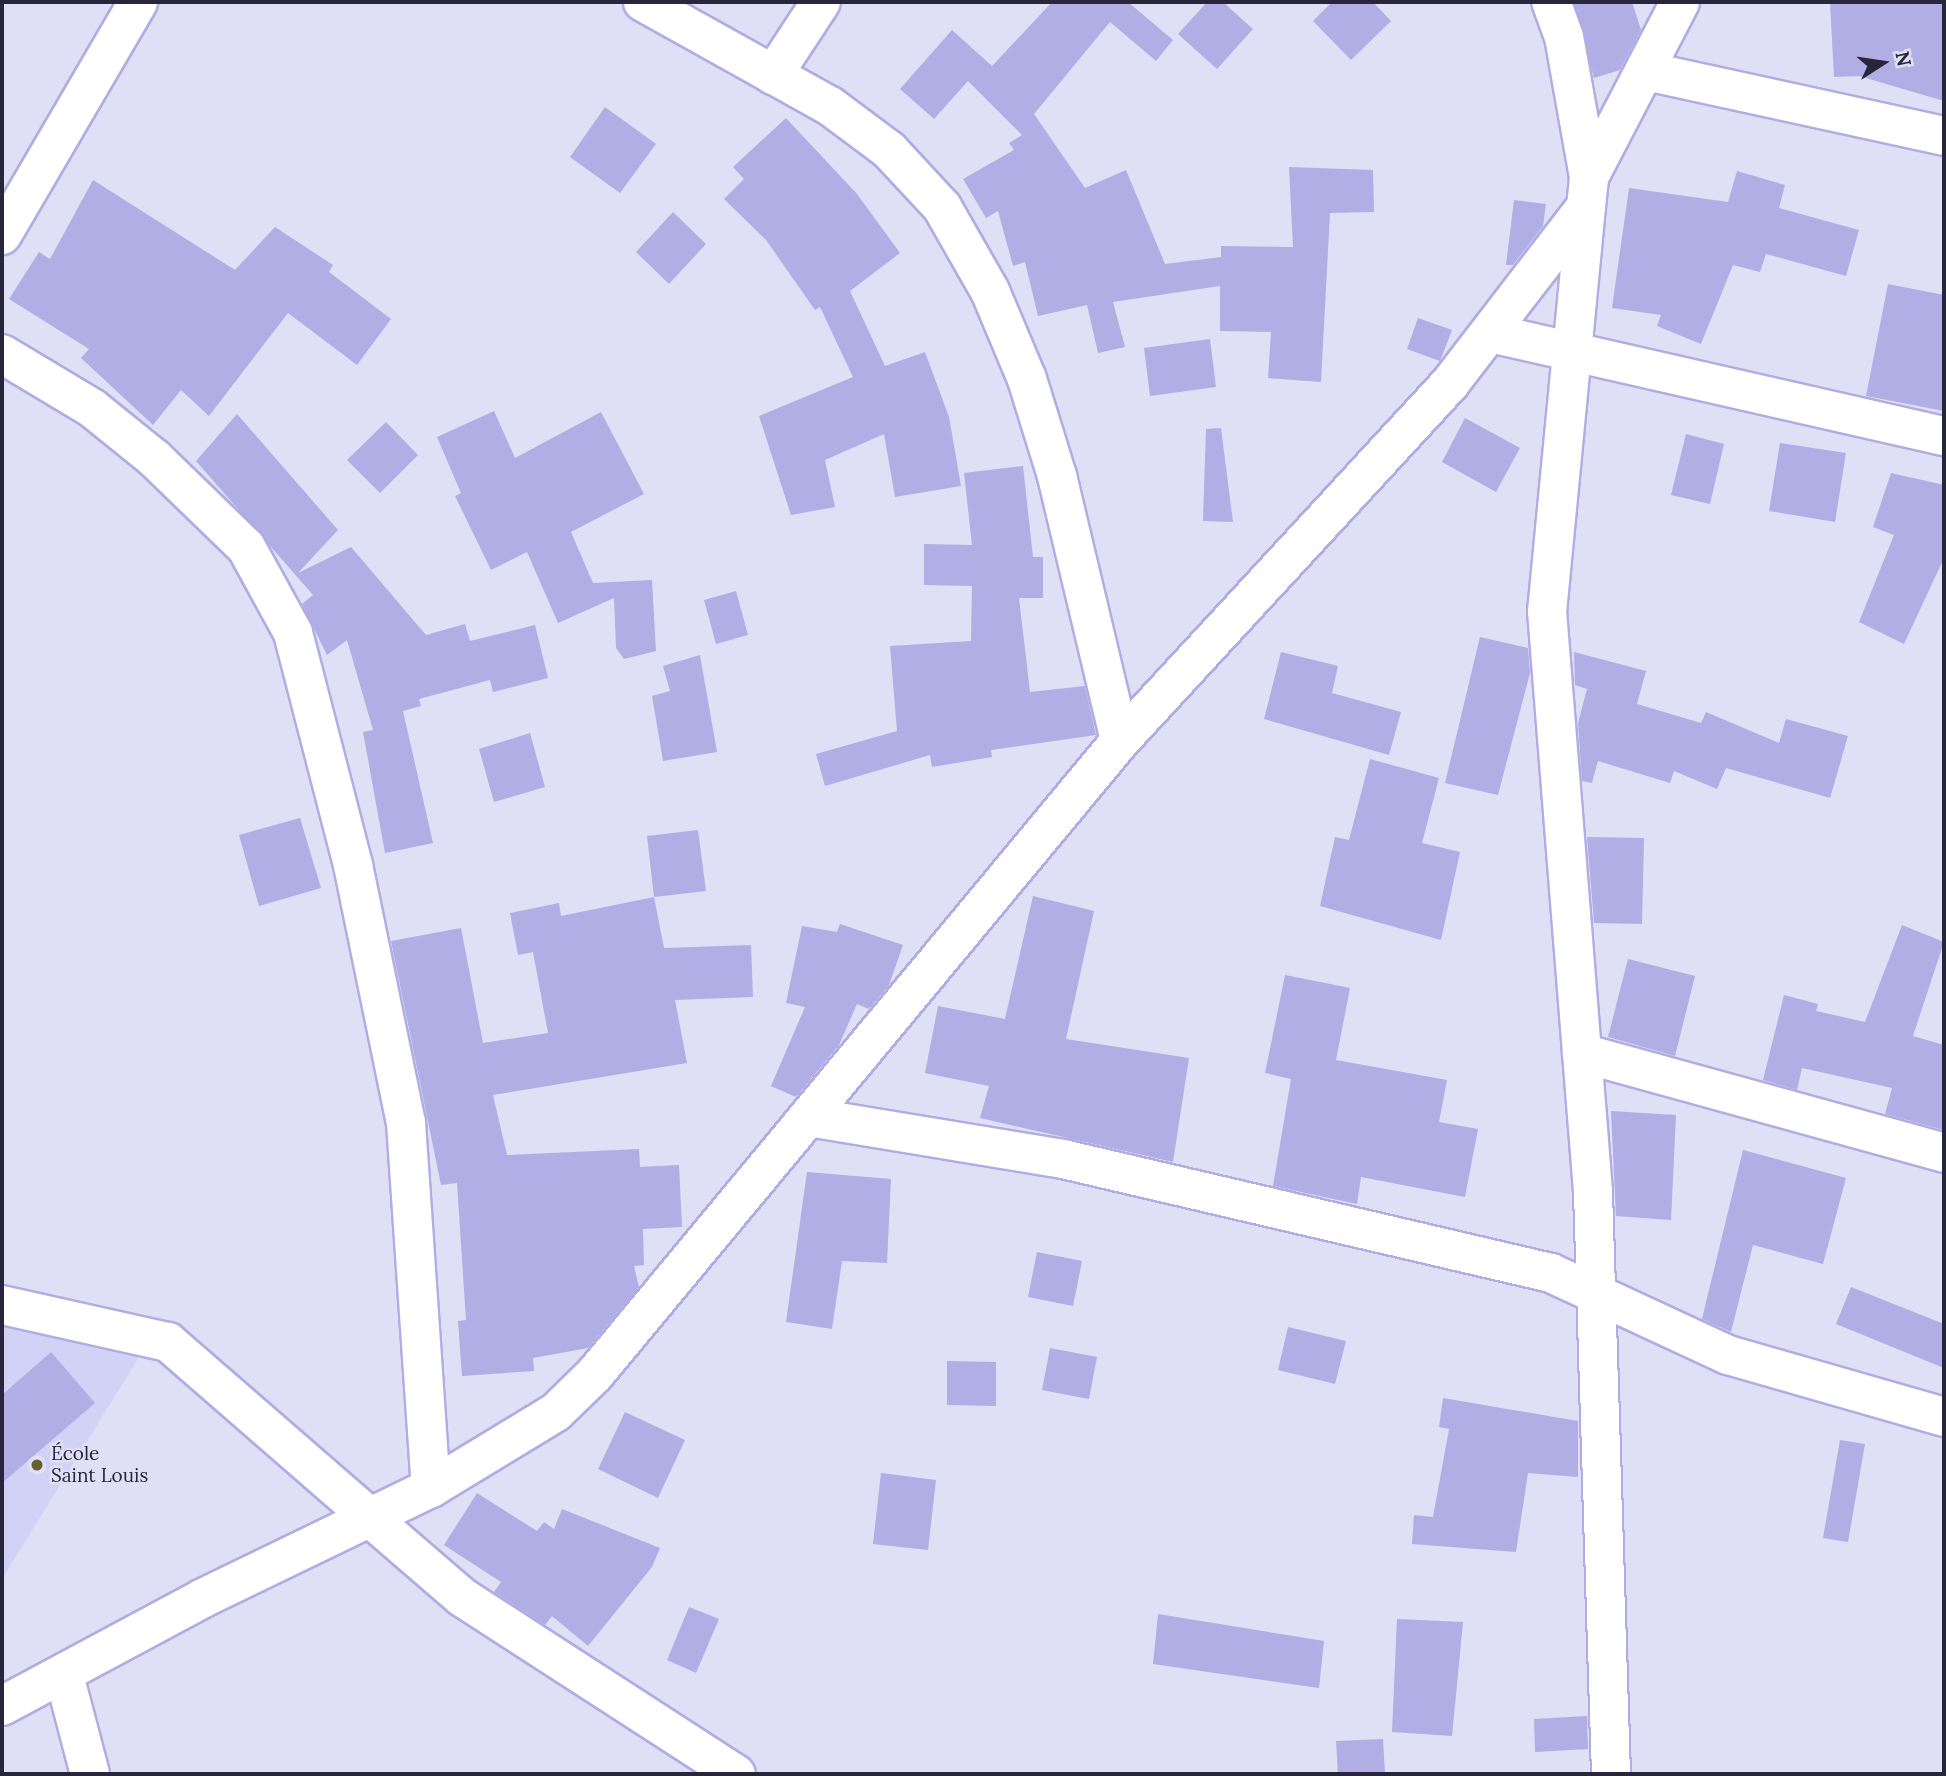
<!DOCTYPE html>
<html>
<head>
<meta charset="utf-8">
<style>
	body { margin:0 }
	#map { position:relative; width:1946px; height:1776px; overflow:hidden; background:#dfdff5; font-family:Lora,serif }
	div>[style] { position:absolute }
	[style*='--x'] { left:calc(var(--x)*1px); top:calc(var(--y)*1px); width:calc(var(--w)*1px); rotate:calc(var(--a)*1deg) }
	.built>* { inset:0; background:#d2d1f6 }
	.building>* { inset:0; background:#b0aee4 }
	.roads { filter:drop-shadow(2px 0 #afade3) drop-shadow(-2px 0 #afade3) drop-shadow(0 2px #afade3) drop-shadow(0 -2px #afade3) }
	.minor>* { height:38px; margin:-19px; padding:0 19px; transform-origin:19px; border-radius:19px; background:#fff }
	.tertiary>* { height:38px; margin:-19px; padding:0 19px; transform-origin:19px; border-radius:19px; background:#fff }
	.dots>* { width:19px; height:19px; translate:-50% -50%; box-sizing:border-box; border:4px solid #dfdff5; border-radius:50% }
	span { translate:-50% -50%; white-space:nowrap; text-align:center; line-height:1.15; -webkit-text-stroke:5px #dfdff5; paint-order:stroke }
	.poi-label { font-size:19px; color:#28263b }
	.left { translate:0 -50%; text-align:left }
	.frame { position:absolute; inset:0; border:4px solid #28263b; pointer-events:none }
	.north { position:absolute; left:1848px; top:28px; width:70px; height:70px; -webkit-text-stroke:5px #dfdff5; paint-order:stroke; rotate:78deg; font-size:19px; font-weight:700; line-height:28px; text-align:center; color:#28263b }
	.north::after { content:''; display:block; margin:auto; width:24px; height:32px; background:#28263b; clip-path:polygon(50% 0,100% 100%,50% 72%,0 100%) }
</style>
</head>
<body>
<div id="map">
	<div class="built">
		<i style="clip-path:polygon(2px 1327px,142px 1352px,2px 1579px)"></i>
	</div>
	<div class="building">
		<i style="clip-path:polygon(1052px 2px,1128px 2px,1173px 40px,1156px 61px,1110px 22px,1034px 114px,1085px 188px,1126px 170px,1165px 264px,1221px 257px,1221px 246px,1293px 247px,1289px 167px,1373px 170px,1374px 212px,1330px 213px,1321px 382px,1268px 378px,1271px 332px,1220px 331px,1220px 286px,1113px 302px,1125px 347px,1098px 353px,1087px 305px,1038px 316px,1025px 262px,1013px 266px,998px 211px,986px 218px,963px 179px,1014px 150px,1009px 143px,1022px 135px,968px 81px,934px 119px,900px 89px,952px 30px,992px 66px)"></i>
		<i style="clip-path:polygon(1207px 2px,1223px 2px,1253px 29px,1217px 69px,1178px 34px)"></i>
		<i style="clip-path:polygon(1332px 2px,1373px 2px,1391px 21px,1351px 60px,1313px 21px)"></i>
		<i style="clip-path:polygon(1574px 2px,1632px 2px,1641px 30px,1620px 70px,1594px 78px)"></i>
		<i style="clip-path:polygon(1830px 2px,1944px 2px,1944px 101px,1859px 76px,1834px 77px)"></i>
		<i style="clip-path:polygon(605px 107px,656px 144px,620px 193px,570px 157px)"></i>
		<i style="clip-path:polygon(786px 118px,857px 194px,900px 253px,850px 291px,885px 366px,925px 352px,949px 417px,961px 486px,895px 497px,884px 434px,825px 460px,835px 507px,791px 515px,759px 416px,853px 377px,820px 307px,815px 310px,766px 240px,724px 199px,744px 179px,733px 167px)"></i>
		<i style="clip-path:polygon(1737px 171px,1785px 185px,1779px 208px,1859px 230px,1846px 276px,1766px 254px,1760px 272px,1733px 265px,1701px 344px,1657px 326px,1661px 315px,1612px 308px,1629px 188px,1728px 202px)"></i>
		<i style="clip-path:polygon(93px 180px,235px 270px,275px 227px,333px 265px,329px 272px,391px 319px,357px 365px,288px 313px,209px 416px,181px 390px,153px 425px,81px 358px,89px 349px,9px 299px,39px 252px,50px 259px)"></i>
		<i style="clip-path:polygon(1514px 200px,1546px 204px,1543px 226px,1513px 265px,1506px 265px)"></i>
		<i style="clip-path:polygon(673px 212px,706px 244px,669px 284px,636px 252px)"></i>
		<i style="clip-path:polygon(1888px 284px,1944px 295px,1944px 411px,1866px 396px)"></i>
		<i style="clip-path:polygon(1418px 318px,1452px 330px,1440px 361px,1407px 349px)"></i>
		<i style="clip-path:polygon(1210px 339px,1216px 387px,1150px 396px,1144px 348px)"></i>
		<i style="clip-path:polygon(494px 411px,515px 458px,601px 412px,644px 494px,571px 532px,593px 583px,652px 580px,656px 651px,624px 659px,616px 648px,614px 598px,558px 623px,527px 552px,491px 570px,455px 496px,461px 493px,437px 437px)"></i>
		<i style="clip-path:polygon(237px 414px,338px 530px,298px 573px,351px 547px,426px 635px,465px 624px,470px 641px,535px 625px,548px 678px,493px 692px,490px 680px,419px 699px,421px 706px,403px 711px,433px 843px,385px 853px,363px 732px,373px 730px,347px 640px,327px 655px,302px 604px,313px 595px,196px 461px)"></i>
		<i style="clip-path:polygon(1465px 418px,1520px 448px,1496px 492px,1442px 462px)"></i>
		<i style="clip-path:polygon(386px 422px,418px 455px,380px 493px,347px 460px)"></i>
		<i style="clip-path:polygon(1221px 428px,1233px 522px,1203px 521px,1206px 429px)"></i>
		<i style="clip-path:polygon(1686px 434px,1724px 444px,1710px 504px,1671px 495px)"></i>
		<i style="clip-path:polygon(1780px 443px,1846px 453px,1835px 522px,1769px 511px)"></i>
		<i style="clip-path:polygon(1023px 466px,1033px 557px,1043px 557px,1043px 598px,1019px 598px,1030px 692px,1085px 686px,1096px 735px,991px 750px,992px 757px,932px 767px,930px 755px,825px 786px,816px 754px,897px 731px,890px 646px,971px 641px,972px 586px,924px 585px,924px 544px,972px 545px,964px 473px)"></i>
		<i style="clip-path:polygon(1891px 473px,1944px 485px,1944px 558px,1904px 644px,1859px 622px,1894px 535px,1873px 527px)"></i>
		<i style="clip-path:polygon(736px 591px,748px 635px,716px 644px,704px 600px)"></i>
		<i style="clip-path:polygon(1480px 637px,1528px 648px,1530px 673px,1498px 795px,1445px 783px)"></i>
		<i style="clip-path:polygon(1281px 652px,1338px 666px,1332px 693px,1401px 712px,1389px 755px,1264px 719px)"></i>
		<i style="clip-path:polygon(1574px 652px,1646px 671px,1637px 704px,1701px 723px,1706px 712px,1779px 743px,1786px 719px,1848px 736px,1830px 798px,1726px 768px,1717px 789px,1674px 771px,1670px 783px,1598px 761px,1592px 783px,1582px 781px,1578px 723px,1587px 689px,1575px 685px)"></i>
		<i style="clip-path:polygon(700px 655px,717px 752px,663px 761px,652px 696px,670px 691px,663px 666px)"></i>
		<i style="clip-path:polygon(530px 733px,545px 787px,494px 802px,479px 749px)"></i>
		<i style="clip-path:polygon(1370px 759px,1439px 778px,1422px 843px,1460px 852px,1441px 940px,1320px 906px,1335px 837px,1349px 840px)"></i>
		<i style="clip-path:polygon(300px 818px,321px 888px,259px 906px,239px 835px)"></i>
		<i style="clip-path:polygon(698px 830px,706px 891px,654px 897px,647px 836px)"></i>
		<i style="clip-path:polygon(1587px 837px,1644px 838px,1642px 924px,1594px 923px)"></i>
		<i style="clip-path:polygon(1033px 896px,1094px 911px,1066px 1039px,1189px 1058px,1173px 1162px,980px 1118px,989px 1086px,925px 1073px,938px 1006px,1005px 1019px)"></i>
		<i style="clip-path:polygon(654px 897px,664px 948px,751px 945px,753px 997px,675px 1000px,687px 1063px,493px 1095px,507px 1155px,639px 1149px,640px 1167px,679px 1165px,682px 1227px,643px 1229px,644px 1265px,634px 1266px,639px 1287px,588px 1348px,533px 1358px,534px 1371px,462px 1376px,458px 1321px,466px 1320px,457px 1183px,441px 1185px,391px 941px,461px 928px,483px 1043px,548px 1033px,533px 952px,518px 955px,510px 913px,559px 903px,561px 916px)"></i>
		<i style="clip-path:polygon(840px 924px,903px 945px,889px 985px,869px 1009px,857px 1004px,839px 1045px,796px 1097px,771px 1086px,805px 1007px,786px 1003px,802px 926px,837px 932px)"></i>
		<i style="clip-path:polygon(1902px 925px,1944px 942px,1913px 1036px,1944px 1045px,1944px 1130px,1885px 1114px,1892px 1088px,1802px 1068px,1797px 1090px,1763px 1080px,1784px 995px,1818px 1004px,1816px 1011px,1865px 1022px)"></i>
		<i style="clip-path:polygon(1628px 959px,1695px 976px,1675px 1056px,1608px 1037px)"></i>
		<i style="clip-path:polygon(1285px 975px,1350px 988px,1336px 1060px,1447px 1080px,1439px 1122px,1478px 1129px,1465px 1197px,1361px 1177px,1357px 1204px,1273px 1186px,1291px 1079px,1265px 1073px)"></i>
		<i style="clip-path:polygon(1611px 1111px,1676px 1115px,1671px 1220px,1616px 1216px)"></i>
		<i style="clip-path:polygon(1743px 1150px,1846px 1178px,1823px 1264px,1753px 1245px,1731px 1332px,1702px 1319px)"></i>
		<i style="clip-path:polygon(807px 1172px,891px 1179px,887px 1263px,842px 1261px,832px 1329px,786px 1322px)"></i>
		<i style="clip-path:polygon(1037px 1252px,1082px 1261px,1073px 1306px,1028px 1297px)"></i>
		<i style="clip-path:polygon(1851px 1287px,1944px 1324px,1944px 1368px,1836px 1324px)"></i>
		<i style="clip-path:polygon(1288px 1327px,1346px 1341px,1335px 1384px,1278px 1370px)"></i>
		<i style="clip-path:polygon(1050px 1348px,1097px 1357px,1089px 1399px,1042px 1390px)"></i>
		<i style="clip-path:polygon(51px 1352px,95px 1403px,2px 1483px,2px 1395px)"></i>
		<i style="clip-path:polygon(947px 1361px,996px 1362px,996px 1406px,947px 1405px)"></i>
		<i style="clip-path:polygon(1443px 1398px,1578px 1421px,1578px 1477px,1528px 1473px,1516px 1552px,1412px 1544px,1414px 1515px,1433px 1517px,1449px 1429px,1439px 1427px)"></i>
		<i style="clip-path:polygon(625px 1412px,685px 1440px,658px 1498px,598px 1469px)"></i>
		<i style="clip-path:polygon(1840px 1440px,1865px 1444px,1848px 1542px,1823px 1538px)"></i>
		<i style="clip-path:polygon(881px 1473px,936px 1480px,928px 1550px,873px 1544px)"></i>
		<i style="clip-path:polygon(477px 1493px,537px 1531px,544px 1522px,554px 1529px,562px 1509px,660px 1548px,652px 1567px,588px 1646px,552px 1616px,545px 1625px,494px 1592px,501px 1582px,444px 1545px)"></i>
		<i style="clip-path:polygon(689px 1607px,719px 1619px,696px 1673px,667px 1660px)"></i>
		<i style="clip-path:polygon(1158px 1614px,1324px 1641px,1319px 1688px,1153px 1664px)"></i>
		<i style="clip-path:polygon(1397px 1619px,1463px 1622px,1452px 1736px,1392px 1732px)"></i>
		<i style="clip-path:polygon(1587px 1716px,1588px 1749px,1535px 1752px,1534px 1719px)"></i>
		<i style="clip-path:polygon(1383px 1739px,1385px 1774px,1338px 1774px,1336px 1741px)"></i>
	</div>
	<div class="roads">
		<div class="minor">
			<i style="--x:643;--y:2;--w:214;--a:29.1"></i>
			<i style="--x:830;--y:106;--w:74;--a:36.7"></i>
			<i style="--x:889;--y:150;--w:78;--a:47.1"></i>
			<i style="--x:942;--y:207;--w:97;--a:60.3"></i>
			<i style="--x:990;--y:291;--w:95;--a:67.2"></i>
			<i style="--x:1027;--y:379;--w:102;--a:72.8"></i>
			<i style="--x:1057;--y:476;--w:272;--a:76.6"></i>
			<i style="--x:1646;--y:71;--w:305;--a:12.3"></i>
			<i style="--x:773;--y:75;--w:87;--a:-56.7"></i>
			<i style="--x:1586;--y:207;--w:406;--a:95.5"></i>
			<i style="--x:1547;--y:611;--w:583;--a:85.47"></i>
			<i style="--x:1593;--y:1192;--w:582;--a:88.23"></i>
			<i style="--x:2;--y:235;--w:270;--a:-59.7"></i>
			<i style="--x:1490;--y:333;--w:466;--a:12.8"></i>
			<i style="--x:2;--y:354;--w:105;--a:31"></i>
			<i style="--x:92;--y:408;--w:80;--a:38.9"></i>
			<i style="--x:154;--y:458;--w:128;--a:44.1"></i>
			<i style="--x:246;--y:547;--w:98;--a:61.3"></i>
			<i style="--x:293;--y:633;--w:240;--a:75.5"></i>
			<i style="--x:353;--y:865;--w:263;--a:78.4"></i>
			<i style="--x:406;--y:1123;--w:366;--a:86.1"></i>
			<i style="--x:1582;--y:1053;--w:376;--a:15.4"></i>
			<i style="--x:809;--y:1117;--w:257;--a:9.4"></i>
			<i style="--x:1063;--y:1159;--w:501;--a:13.15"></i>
			<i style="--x:1551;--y:1273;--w:195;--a:24.9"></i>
			<i style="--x:1728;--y:1355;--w:225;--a:16"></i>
			<i style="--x:2;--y:1305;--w:170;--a:12.6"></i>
			<i style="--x:168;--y:1342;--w:264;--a:41"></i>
			<i style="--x:64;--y:1675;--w:102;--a:75.3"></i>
		</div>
		<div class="tertiary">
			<i style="--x:1589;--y:177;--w:197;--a:-62.5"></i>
			<i style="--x:367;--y:1515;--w:125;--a:40.8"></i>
			<i style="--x:462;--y:1597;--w:326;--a:32.9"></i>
			<i style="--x:2;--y:1706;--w:228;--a:-28.2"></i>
			<i style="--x:203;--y:1598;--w:253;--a:-25.8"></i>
			<i style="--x:431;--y:1488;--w:146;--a:-31.3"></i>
			<i style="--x:556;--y:1412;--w:54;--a:-44.3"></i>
			<i style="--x:595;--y:1374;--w:822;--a:-50.33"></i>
			<i style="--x:1120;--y:741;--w:488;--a:-47.3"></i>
			<i style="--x:1451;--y:382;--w:221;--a:-52.4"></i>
			<i style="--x:1586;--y:207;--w:30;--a:-84"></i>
			<i style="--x:1589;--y:177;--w:142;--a:-100.1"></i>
			<i style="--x:1564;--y:37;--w:37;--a:-110"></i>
		</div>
	</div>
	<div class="dots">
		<i style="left:37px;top:1465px;background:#63612e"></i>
	</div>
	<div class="poi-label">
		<span class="left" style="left:51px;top:1465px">École<br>Saint Louis</span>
	</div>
	<div class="frame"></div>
	<div class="north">N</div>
</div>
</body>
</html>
